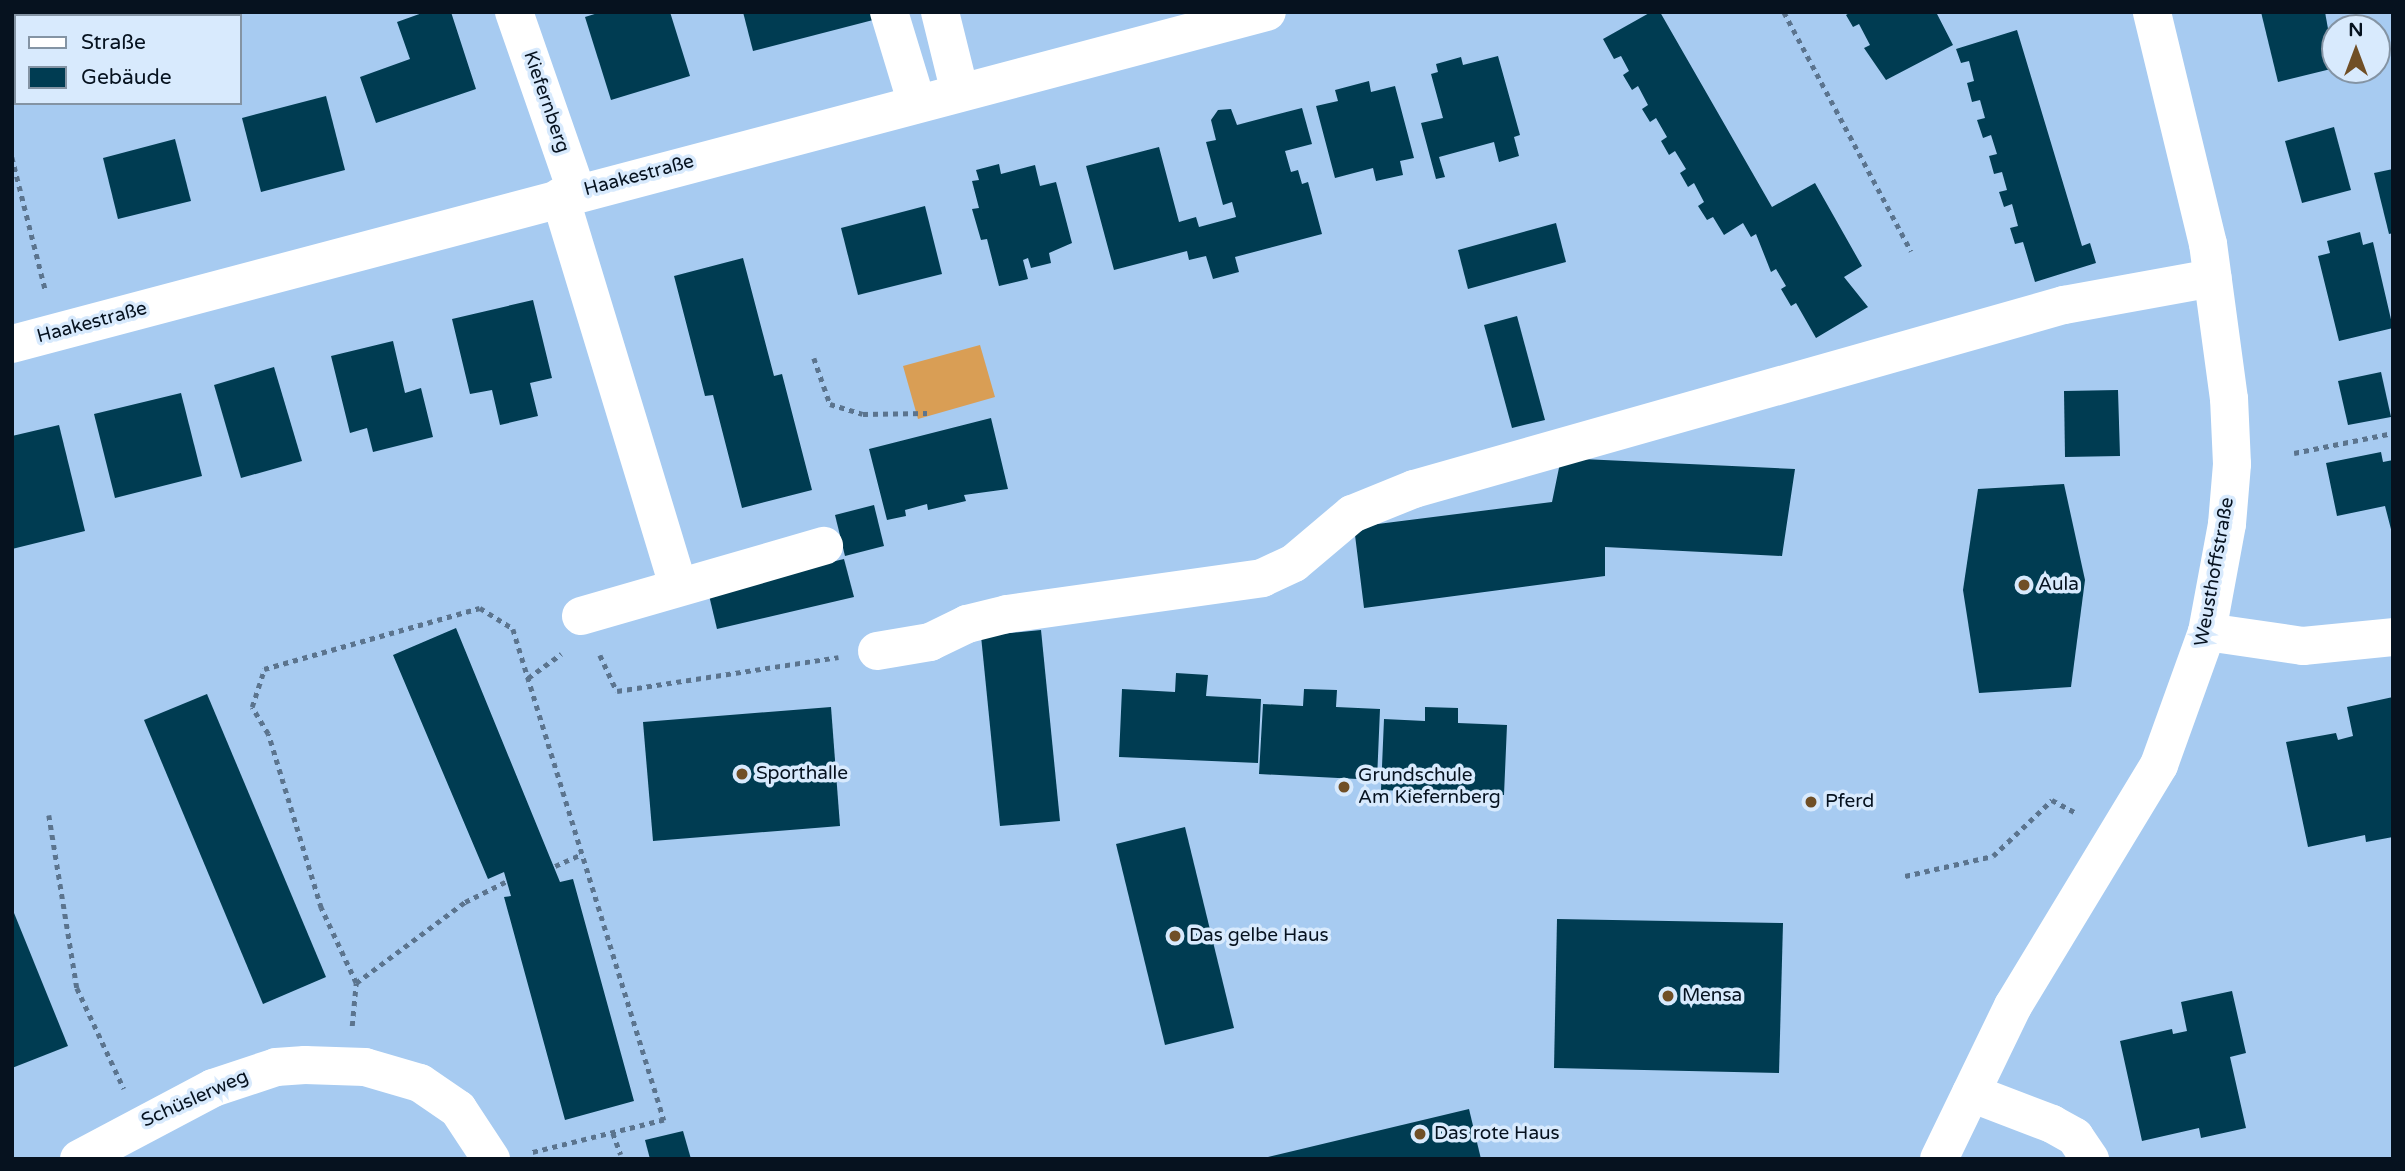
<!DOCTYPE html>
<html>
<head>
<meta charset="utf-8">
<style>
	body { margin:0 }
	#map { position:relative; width:2405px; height:1171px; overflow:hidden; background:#a7cbf1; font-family:"Varela Round",sans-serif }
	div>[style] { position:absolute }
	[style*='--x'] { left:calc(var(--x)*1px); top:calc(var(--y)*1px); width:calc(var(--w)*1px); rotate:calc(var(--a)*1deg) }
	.green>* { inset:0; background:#d99e55 }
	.building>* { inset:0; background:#003c52 }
	.path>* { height:4.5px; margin-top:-2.25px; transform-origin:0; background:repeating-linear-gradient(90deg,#5b748e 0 5px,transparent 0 10px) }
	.minor>* { height:38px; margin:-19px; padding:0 19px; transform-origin:19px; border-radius:19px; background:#fff }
	.dots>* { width:19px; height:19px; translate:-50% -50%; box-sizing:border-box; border:4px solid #d8eafd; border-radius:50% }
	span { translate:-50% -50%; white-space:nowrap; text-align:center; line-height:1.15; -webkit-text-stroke:7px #d8eafd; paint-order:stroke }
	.street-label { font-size:19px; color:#06121f }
	.poi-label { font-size:19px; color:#06121f }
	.left { translate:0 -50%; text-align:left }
	.frame { position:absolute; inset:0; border:14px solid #06121f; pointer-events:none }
	.legend { position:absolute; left:14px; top:14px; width:228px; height:91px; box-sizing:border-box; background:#d8eafd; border:2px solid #8494a4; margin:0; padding:9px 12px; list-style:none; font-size:21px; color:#06121f }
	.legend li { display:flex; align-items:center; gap:14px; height:35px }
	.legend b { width:35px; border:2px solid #8494a4 }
	.north { position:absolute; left:2321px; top:14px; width:70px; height:70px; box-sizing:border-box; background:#d8eafd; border:2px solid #8494a4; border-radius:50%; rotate:0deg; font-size:19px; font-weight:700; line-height:28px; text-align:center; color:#06121f }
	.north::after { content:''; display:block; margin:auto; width:24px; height:32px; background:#704f26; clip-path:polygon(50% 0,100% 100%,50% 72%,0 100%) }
</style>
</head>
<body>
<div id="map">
	<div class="green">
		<i style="clip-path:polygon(980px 345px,995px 397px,918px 419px,903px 366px)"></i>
	</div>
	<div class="building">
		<i style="clip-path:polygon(425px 12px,451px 12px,476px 89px,376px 123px,360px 77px,410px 59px,397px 22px)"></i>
		<i style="clip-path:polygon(601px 12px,670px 12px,690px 76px,611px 100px,585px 17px)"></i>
		<i style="clip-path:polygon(743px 12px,875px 12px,877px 19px,753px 51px)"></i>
		<i style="clip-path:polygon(1651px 12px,1660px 12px,1772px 207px,1815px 183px,1862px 266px,1844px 277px,1868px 307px,1816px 338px,1796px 303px,1791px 306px,1781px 289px,1786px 286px,1776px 269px,1771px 272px,1756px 234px,1751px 237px,1743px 223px,1724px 235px,1713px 217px,1707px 220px,1698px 206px,1704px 202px,1694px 183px,1688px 187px,1680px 173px,1686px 169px,1675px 151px,1669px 155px,1661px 141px,1667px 137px,1656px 118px,1650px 122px,1642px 109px,1648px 105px,1638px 86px,1632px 90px,1623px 75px,1629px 71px,1621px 56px,1614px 59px,1603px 39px)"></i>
		<i style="clip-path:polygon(1851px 12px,1936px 12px,1953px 45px,1886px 80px,1864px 48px,1870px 45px,1859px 24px,1853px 27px,1846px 15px)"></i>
		<i style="clip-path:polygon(2261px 12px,2325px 12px,2335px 68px,2278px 82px)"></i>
		<i style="clip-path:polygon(2017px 30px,2082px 246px,2090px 243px,2096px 263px,2035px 282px,2023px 242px,2015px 244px,2010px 228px,2018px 226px,2012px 204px,2004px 207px,1999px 192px,2007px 190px,2002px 172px,1994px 174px,1989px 156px,1997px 154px,1991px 135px,1983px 138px,1977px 120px,1985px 118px,1980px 100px,1972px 102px,1967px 83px,1974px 81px,1969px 61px,1961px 63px,1956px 49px)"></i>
		<i style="clip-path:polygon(1498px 56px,1520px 135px,1514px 137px,1519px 156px,1499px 162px,1494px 142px,1439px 157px,1445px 177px,1436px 179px,1421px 123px,1443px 118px,1431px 74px,1438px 72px,1436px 64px,1461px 57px,1463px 65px)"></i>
		<i style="clip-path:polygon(1369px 81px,1371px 92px,1395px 86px,1414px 158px,1400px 161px,1403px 175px,1376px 181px,1373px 168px,1335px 178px,1316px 106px,1338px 101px,1335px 90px)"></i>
		<i style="clip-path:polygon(326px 96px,345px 170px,261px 192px,242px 118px)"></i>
		<i style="clip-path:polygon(1302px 108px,1312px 144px,1285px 151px,1291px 172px,1298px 170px,1302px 184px,1308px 182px,1322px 234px,1235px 257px,1239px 272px,1213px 279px,1206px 256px,1189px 260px,1187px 251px,1114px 270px,1086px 166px,1159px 147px,1179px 222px,1196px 217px,1199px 227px,1225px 220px,1236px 217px,1232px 202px,1223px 205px,1206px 142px,1216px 140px,1211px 120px,1218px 110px,1231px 109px,1237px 125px)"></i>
		<i style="clip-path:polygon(2334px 127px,2351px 190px,2302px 203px,2285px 141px)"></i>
		<i style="clip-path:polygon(175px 139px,191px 201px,118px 219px,103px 158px)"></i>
		<i style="clip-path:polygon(999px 164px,1001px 174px,1035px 165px,1040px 186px,1056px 182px,1072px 243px,1049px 253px,1051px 263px,1031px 268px,1028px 258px,1023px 260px,1028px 279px,999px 286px,987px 239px,981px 240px,972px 209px,979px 208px,972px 181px,979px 180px,976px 170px)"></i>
		<i style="clip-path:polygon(2393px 169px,2393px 233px,2389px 234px,2374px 173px)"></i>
		<i style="clip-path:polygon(925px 206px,942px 274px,858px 295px,841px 228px)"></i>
		<i style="clip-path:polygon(1556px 223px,1566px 262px,1468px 289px,1458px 250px)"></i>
		<i style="clip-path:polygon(2360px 232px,2363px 245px,2373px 242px,2393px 328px,2339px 341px,2318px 256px,2330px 253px,2327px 241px)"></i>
		<i style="clip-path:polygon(743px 258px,774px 376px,782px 374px,812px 490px,742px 508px,713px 395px,705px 396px,674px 276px)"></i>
		<i style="clip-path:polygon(533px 300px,552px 378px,530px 383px,538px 416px,500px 425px,492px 390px,470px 394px,452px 319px)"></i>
		<i style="clip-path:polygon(1517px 316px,1545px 420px,1512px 428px,1484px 325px)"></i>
		<i style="clip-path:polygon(393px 341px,405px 393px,421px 388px,433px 437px,373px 452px,367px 428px,350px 433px,331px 356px)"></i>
		<i style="clip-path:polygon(274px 367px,302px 461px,241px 478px,214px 385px)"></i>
		<i style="clip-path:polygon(2381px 372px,2391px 417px,2348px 425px,2338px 381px)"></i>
		<i style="clip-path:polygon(2118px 390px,2120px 456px,2065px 457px,2064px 391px)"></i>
		<i style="clip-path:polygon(181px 393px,202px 476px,115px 498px,94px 414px)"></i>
		<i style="clip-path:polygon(991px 418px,1008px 489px,964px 495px,966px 501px,928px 510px,927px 504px,905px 510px,906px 516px,887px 520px,869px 449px)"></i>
		<i style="clip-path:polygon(59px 425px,85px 531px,12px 549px,12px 436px)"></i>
		<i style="clip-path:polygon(2381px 452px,2383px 462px,2393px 460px,2393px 537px,2385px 506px,2337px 516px,2326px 463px)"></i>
		<i style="clip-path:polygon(1561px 458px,1795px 469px,1782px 556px,1605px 547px,1605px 576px,1364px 608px,1354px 527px,1552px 502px)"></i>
		<i style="clip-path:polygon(2064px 484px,2085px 580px,2071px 687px,1979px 693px,1963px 590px,1978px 489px)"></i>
		<i style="clip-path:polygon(874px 505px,884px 546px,845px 556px,835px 515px)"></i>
		<i style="clip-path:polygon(844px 559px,854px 597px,717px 629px,708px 591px)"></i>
		<i style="clip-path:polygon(456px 628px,560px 882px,573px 879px,634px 1101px,565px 1120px,504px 897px,511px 896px,504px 872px,488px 879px,393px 655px)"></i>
		<i style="clip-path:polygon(1041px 630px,1060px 821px,1000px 826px,981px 636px)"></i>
		<i style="clip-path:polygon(1176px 673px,1208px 675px,1206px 696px,1261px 699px,1258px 763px,1119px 757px,1122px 689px,1175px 692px)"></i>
		<i style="clip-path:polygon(1304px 689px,1337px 690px,1336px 707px,1380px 709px,1377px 780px,1259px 774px,1263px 704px,1303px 706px)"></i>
		<i style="clip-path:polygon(207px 694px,326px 977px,263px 1004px,144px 720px)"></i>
		<i style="clip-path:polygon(2393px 697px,2393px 837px,2366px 842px,2365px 835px,2308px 847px,2286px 742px,2336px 733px,2338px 740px,2353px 736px,2347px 707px)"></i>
		<i style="clip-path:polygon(831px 707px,840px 826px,653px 841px,643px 722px)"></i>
		<i style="clip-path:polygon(1425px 707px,1458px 708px,1458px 723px,1507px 725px,1504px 795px,1381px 790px,1384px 719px,1425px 721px)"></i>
		<i style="clip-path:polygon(1185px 827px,1234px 1028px,1165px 1045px,1116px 844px)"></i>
		<i style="clip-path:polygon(12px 908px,68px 1046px,12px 1068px)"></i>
		<i style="clip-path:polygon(1557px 919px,1783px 923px,1779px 1073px,1554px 1068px)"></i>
		<i style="clip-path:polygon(2232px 991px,2246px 1053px,2230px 1057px,2246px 1128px,2201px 1138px,2199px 1128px,2142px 1141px,2120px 1041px,2172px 1029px,2173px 1034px,2187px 1031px,2181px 1002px)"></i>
		<i style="clip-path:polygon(1469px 1109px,1481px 1159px,1264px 1159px,1264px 1158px)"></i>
		<i style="clip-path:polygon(683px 1131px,691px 1159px,650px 1159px,645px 1140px)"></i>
	</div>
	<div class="path">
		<i style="--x:1784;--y:12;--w:271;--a:62"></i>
		<i style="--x:12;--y:157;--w:139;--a:75.9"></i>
		<i style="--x:814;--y:358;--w:49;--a:70.8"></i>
		<i style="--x:830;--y:404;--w:34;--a:17"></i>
		<i style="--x:863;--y:414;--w:64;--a:-0.9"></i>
		<i style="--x:2294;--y:453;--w:101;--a:-11.4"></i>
		<i style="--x:600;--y:655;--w:40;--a:65"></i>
		<i style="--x:617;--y:691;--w:224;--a:-8.7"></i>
		<i style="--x:528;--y:678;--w:41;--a:-36"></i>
		<i style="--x:49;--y:815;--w:175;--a:80.8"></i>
		<i style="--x:77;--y:988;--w:111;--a:65"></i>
		<i style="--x:555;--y:866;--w:30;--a:-24"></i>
		<i style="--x:1905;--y:876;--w:90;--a:-12.8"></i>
		<i style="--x:1993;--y:856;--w:81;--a:-43.5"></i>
		<i style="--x:2052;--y:800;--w:26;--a:28"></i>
		<i style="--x:356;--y:983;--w:136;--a:-36.6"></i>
		<i style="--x:465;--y:902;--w:47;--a:-26.6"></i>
		<i style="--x:352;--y:1026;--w:43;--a:-84.7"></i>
		<i style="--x:356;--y:983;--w:83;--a:-115"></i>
		<i style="--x:321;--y:908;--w:182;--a:-106.9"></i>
		<i style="--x:268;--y:734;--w:31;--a:-121"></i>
		<i style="--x:252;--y:707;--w:40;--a:-72"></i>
		<i style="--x:264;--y:669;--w:224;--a:-15.8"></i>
		<i style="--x:480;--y:608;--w:39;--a:32"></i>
		<i style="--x:513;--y:629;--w:514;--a:72.91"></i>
		<i style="--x:664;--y:1120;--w:137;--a:166.1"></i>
		<i style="--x:613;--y:1133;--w:23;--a:70"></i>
	</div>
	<div class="minor">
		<i style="--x:514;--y:12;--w:192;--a:70.8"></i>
		<i style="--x:889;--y:12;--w:96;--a:73.1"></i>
		<i style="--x:940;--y:12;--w:83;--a:76.1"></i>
		<i style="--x:560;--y:197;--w:407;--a:73.1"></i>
		<i style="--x:12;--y:344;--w:1298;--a:-14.82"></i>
		<i style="--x:581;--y:616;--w:253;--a:-16.1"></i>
		<i style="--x:2207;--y:632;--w:97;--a:8.3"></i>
		<i style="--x:2303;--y:646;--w:90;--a:-5.7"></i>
		<i style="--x:877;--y:651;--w:54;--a:-9.6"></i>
		<i style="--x:930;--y:642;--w:41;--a:-25.9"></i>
		<i style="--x:967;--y:624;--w:41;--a:-14"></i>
		<i style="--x:1007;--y:614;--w:258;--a:-8"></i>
		<i style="--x:1262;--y:578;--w:35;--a:-25"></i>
		<i style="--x:1294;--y:563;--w:76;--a:-40.2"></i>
		<i style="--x:1352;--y:514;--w:67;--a:-22"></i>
		<i style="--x:1414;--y:489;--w:676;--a:-15.81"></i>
		<i style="--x:2064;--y:305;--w:151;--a:-10.3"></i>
		<i style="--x:1971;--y:1093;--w:87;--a:20.9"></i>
		<i style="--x:2052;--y:1124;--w:26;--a:29"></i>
		<i style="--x:2075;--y:1137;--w:27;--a:56"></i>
		<i style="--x:79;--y:1159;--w:152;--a:-27.9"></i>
		<i style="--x:213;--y:1088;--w:66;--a:-18.4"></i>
		<i style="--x:276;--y:1067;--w:29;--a:-4"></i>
		<i style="--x:305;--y:1065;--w:60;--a:1.9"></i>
		<i style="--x:365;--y:1067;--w:57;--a:16.2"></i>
		<i style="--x:420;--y:1083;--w:46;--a:34.4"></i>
		<i style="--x:458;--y:1109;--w:60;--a:56.6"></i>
		<i style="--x:1939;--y:1159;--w:170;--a:-64.2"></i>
		<i style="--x:2013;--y:1006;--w:282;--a:-58.8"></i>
		<i style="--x:2159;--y:765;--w:141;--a:-70.2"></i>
		<i style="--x:2207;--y:632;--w:110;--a:-79.5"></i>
		<i style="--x:2227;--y:524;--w:60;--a:-85.2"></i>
		<i style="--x:2232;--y:464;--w:65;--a:-92.6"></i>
		<i style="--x:2229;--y:399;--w:156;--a:-97.7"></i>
		<i style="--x:2208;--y:244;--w:239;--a:-103.6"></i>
	</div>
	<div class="dots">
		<i style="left:2024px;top:585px;background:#704f26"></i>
		<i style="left:742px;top:774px;background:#704f26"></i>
		<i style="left:1344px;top:787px;background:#704f26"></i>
		<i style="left:1811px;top:802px;background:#704f26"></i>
		<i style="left:1175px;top:936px;background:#704f26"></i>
		<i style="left:1668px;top:996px;background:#704f26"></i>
		<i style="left:1420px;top:1134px;background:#704f26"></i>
	</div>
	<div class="street-label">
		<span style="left:546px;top:102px;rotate:71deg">Kiefernberg</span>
		<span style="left:639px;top:176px;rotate:-15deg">Haakestraße</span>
		<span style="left:92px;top:323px;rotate:-15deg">Haakestraße</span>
		<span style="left:2215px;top:572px;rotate:-80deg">Weusthoffstraße</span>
		<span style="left:195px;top:1099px;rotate:-24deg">Schüslerweg</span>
	</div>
	<div class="poi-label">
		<span class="left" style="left:2038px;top:585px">Aula</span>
		<span class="left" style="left:756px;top:774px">Sporthalle</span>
		<span class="left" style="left:1358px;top:787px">Grundschule<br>Am Kiefernberg</span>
		<span class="left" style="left:1825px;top:802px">Pferd</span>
		<span class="left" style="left:1189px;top:936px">Das gelbe Haus</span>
		<span class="left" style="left:1682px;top:996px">Mensa</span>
		<span class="left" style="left:1434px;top:1134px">Das rote Haus</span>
	</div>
	<div class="frame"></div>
	<ul class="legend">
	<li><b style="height:9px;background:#fff"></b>Straße</li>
	<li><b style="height:19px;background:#003c52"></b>Gebäude</li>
	</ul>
	<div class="north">N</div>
</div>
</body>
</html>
